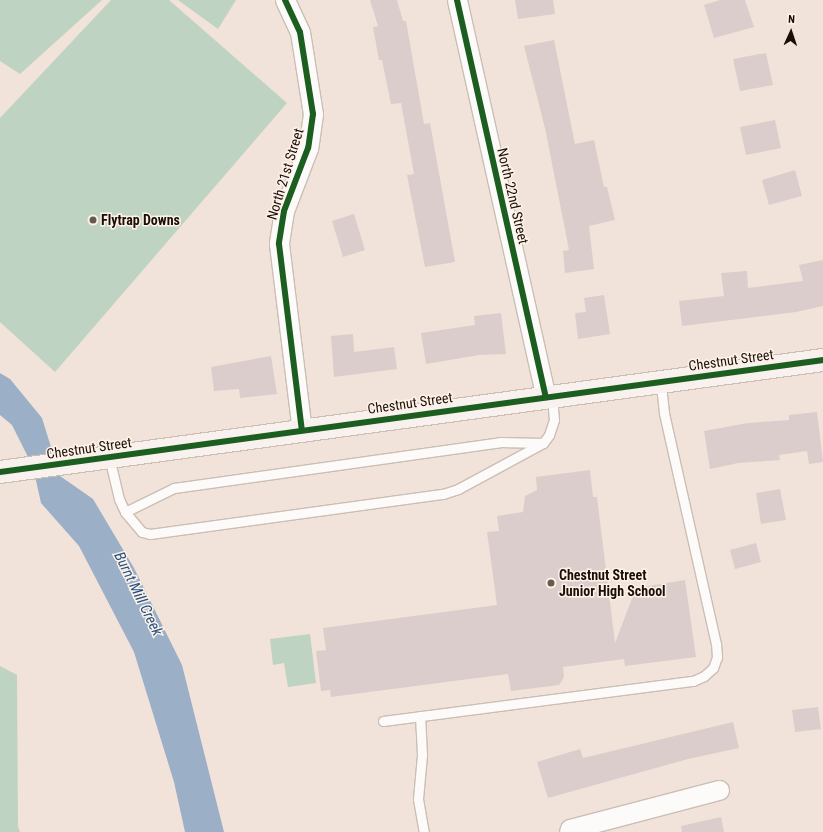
<!DOCTYPE html>
<html>
<head>
<meta charset="utf-8">
<style>
	body { margin:0 }
	#map { position:relative; width:823px; height:832px; overflow:hidden; background:#f1e3d9; font-family:"Roboto Condensed",sans-serif }
	div>[style] { position:absolute }
	[style*='--x'] { left:calc(var(--x)*1px); top:calc(var(--y)*1px); width:calc(var(--w)*1px); rotate:calc(var(--a)*1deg) }
	.green>* { inset:0; background:#bed3c1 }
	.water>* { inset:0; background:#9bafc7 }
	.building>* { inset:0; background:#dbcdcb }
	.roads { filter:drop-shadow(1px 0 #cabeb5) drop-shadow(-1px 0 #cabeb5) drop-shadow(0 1px #cabeb5) drop-shadow(0 -1px #cabeb5) }
	.lane>* { height:9px; margin:-4.5px; padding:0 4.5px; transform-origin:4.5px; border-radius:4.5px; background:#fdfbf9 }
	.street>* { height:19px; margin:-9.5px; padding:0 9.5px; transform-origin:9.5px; border-radius:9.5px; background:#fdfbf9 }
	.secondary>* { height:22px; margin:-11px; padding:0 11px; transform-origin:11px; border-radius:11px; background:#f8f1ee }
	.cycleway>* { height:6px; margin:-3px; padding:0 3px; transform-origin:3px; border-radius:3px; background:#1b5e20 }
	.dots>* { width:11px; height:11px; translate:-50% -50%; box-sizing:border-box; border:2px solid #fef1e8; border-radius:50% }
	span { translate:-50% -50%; white-space:nowrap; text-align:center; line-height:1.15; -webkit-text-stroke:3px #fef1e8; paint-order:stroke }
	.street-label { font-size:14px; color:#190f07 }
	.poi-label { font-size:14px; color:#190f07; font-weight:700 }
	.left { translate:0 -50%; text-align:left }
	.water-label { font-size:15px; color:#1f5183; font-style:italic }
	.north { position:absolute; left:771px; top:12px; width:40px; height:40px; -webkit-text-stroke:3px #fef1e8; paint-order:stroke; rotate:3deg; font-size:11px; font-weight:700; line-height:16px; text-align:center; color:#190f07 }
	.north::after { content:''; display:block; margin:auto; width:14px; height:18px; background:#190f07; clip-path:polygon(50% 0,100% 100%,50% 72%,0 100%) }
</style>
</head>
<body>
<div id="map">
	<div class="green">
		<i style="clip-path:polygon(0 0,102px 0,20px 74px,0 61px)"></i>
		<i style="clip-path:polygon(111px 0,169px 0,287px 103px,55px 372px,0 322px,0 118px)"></i>
		<i style="clip-path:polygon(178px 0,236px 0,218px 29px)"></i>
		<i style="clip-path:polygon(310px 634px,316px 683px,288px 687px,284px 663px,273px 665px,270px 639px)"></i>
		<i style="clip-path:polygon(0 666px,17px 675px,18px 827px,20px 832px,0 832px)"></i>
	</div>
	<div class="water">
		<i style="clip-path:polygon(0 373px,10px 379px,42px 418px,60px 476px,93px 499px,134px 568px,182px 665px,224px 832px,185px 832px,174px 782px,134px 652px,79px 546px,41px 503px,33px 467px,12px 425px,0 415px)"></i>
	</div>
	<div class="building">
		<i style="clip-path:polygon(370px 0,397px 0,403px 21px,406px 21px,424px 124px,430px 123px,455px 262px,425px 267px,407px 175px,414px 174px,401px 103px,391px 104px,382px 60px,379px 60px,373px 27px,378px 26px)"></i>
		<i style="clip-path:polygon(515px 0,553px 0,555px 14px,518px 19px)"></i>
		<i style="clip-path:polygon(720px 0,745px 0,754px 27px,714px 38px,704px 5px)"></i>
		<i style="clip-path:polygon(554px 40px,575px 144px,594px 140px,604px 187px,607px 187px,615px 220px,589px 226px,594px 269px,565px 273px,563px 251px,569px 250px,545px 128px,524px 46px)"></i>
		<i style="clip-path:polygon(766px 53px,773px 85px,740px 91px,733px 59px)"></i>
		<i style="clip-path:polygon(775px 120px,781px 148px,746px 155px,740px 127px)"></i>
		<i style="clip-path:polygon(795px 170px,802px 196px,769px 205px,762px 180px)"></i>
		<i style="clip-path:polygon(354px 214px,365px 250px,343px 257px,332px 221px)"></i>
		<i style="clip-path:polygon(823px 260px,823px 306px,796px 312px,682px 326px,679px 301px,724px 296px,721px 273px,747px 271px,748px 288px,803px 281px,799px 265px)"></i>
		<i style="clip-path:polygon(604px 295px,610px 334px,578px 339px,575px 313px,586px 312px,584px 298px)"></i>
		<i style="clip-path:polygon(501px 313px,506px 354px,479px 355px,426px 364px,421px 333px,475px 325px,474px 316px)"></i>
		<i style="clip-path:polygon(353px 334px,354px 352px,394px 347px,397px 369px,334px 377px,331px 336px)"></i>
		<i style="clip-path:polygon(271px 356px,277px 394px,240px 398px,239px 389px,214px 391px,211px 367px)"></i>
		<i style="clip-path:polygon(817px 412px,823px 462px,809px 464px,807px 451px,779px 455px,780px 460px,738px 463px,710px 469px,704px 431px,748px 423px,789px 420px,789px 415px)"></i>
		<i style="clip-path:polygon(590px 470px,593px 497px,597px 497px,615px 643px,636px 588px,685px 580px,696px 657px,625px 666px,624px 659px,563px 667px,564px 677px,559px 685px,511px 691px,508px 674px,331px 697px,330px 690px,321px 691px,316px 651px,326px 650px,323px 628px,497px 605px,487px 532px,499px 531px,497px 516px,523px 512px,525px 496px,537px 490px,536px 477px)"></i>
		<i style="clip-path:polygon(780px 489px,786px 520px,761px 524px,756px 493px)"></i>
		<i style="clip-path:polygon(756px 543px,761px 562px,735px 569px,730px 550px)"></i>
		<i style="clip-path:polygon(818px 707px,821px 729px,795px 732px,792px 710px)"></i>
		<i style="clip-path:polygon(733px 722px,739px 748px,688px 759px,548px 798px,537px 762px,580px 749px,583px 758px)"></i>
		<i style="clip-path:polygon(721px 817px,724px 832px,682px 832px,681px 826px)"></i>
	</div>
	<div class="roads">
		<div class="lane">
			<i style="--x:109;--y:457;--w:43;--a:76.6"></i>
			<i style="--x:119;--y:499;--w:14;--a:65"></i>
			<i style="--x:125;--y:512;--w:26;--a:50"></i>
			<i style="--x:142;--y:532;--w:8;--a:14"></i>
			<i style="--x:150;--y:534;--w:296;--a:-7.8"></i>
			<i style="--x:443;--y:494;--w:16;--a:-18"></i>
			<i style="--x:458;--y:489;--w:97;--a:-28.4"></i>
			<i style="--x:543;--y:443;--w:10;--a:-53"></i>
			<i style="--x:549;--y:435;--w:16;--a:-72"></i>
			<i style="--x:554;--y:420;--w:24;--a:-95"></i>
			<i style="--x:125;--y:512;--w:55;--a:-26.1"></i>
			<i style="--x:174;--y:488;--w:329;--a:-8"></i>
			<i style="--x:500;--y:442;--w:43;--a:1.3"></i>
			<i style="--x:420;--y:716;--w:39;--a:87"></i>
			<i style="--x:422;--y:755;--w:44;--a:95.2"></i>
			<i style="--x:418;--y:799;--w:34;--a:80"></i>
			<i style="--x:383;--y:721;--w:313;--a:-7.4"></i>
			<i style="--x:693;--y:681;--w:12;--a:-24"></i>
			<i style="--x:704;--y:676;--w:12;--a:-42"></i>
			<i style="--x:713;--y:668;--w:12;--a:-70"></i>
			<i style="--x:717;--y:657;--w:13;--a:-94"></i>
			<i style="--x:716;--y:644;--w:237;--a:-102.7"></i>
			<i style="--x:664;--y:413;--w:31;--a:-96"></i>
		</div>
		<div class="street">
			<i style="--x:285;--y:0;--w:35;--a:65"></i>
			<i style="--x:300;--y:32;--w:83;--a:81"></i>
			<i style="--x:313;--y:114;--w:34;--a:98"></i>
			<i style="--x:308;--y:148;--w:67;--a:110.9"></i>
			<i style="--x:284;--y:211;--w:33;--a:99"></i>
			<i style="--x:279;--y:244;--w:187;--a:83"></i>
			<i style="--x:457;--y:0;--w:407;--a:77.4"></i>
			<i style="--x:569;--y:832;--w:3;--a:-72"></i>
			<i style="--x:570;--y:829;--w:154;--a:-14.7"></i>
		</div>
		<div class="secondary">
			<i style="--x:0;--y:472;--w:831;--a:-7.75"></i>
		</div>
	</div>
	<div class="cycleway">
		<i style="--x:285;--y:0;--w:35;--a:65"></i>
		<i style="--x:300;--y:32;--w:83;--a:81"></i>
		<i style="--x:313;--y:114;--w:34;--a:98"></i>
		<i style="--x:308;--y:148;--w:67;--a:110.9"></i>
		<i style="--x:284;--y:211;--w:33;--a:99"></i>
		<i style="--x:279;--y:244;--w:187;--a:83"></i>
		<i style="--x:457;--y:0;--w:407;--a:77.4"></i>
		<i style="--x:0;--y:472;--w:831;--a:-7.75"></i>
	</div>
	<div class="dots">
		<i style="left:93px;top:220px;background:#655950"></i>
		<i style="left:551px;top:583px;background:#655950"></i>
	</div>
	<div class="street-label">
		<span style="left:285px;top:174px;rotate:-73deg">North 21st Street</span>
		<span style="left:513px;top:196px;rotate:77deg">North 22nd Street</span>
		<span style="left:731px;top:360px;rotate:-8deg">Chestnut Street</span>
		<span style="left:410px;top:403px;rotate:-8deg">Chestnut Street</span>
		<span style="left:89px;top:448px;rotate:-8deg">Chestnut Street</span>
	</div>
	<div class="poi-label">
		<span class="left" style="left:101px;top:220px">Flytrap Downs</span>
		<span class="left" style="left:559px;top:583px">Chestnut Street<br>Junior High School</span>
	</div>
	<div class="water-label">
		<span style="left:138px;top:594px;rotate:64deg">Burnt Mill Creek</span>
	</div>
	<div class="north">N</div>
</div>
</body>
</html>
